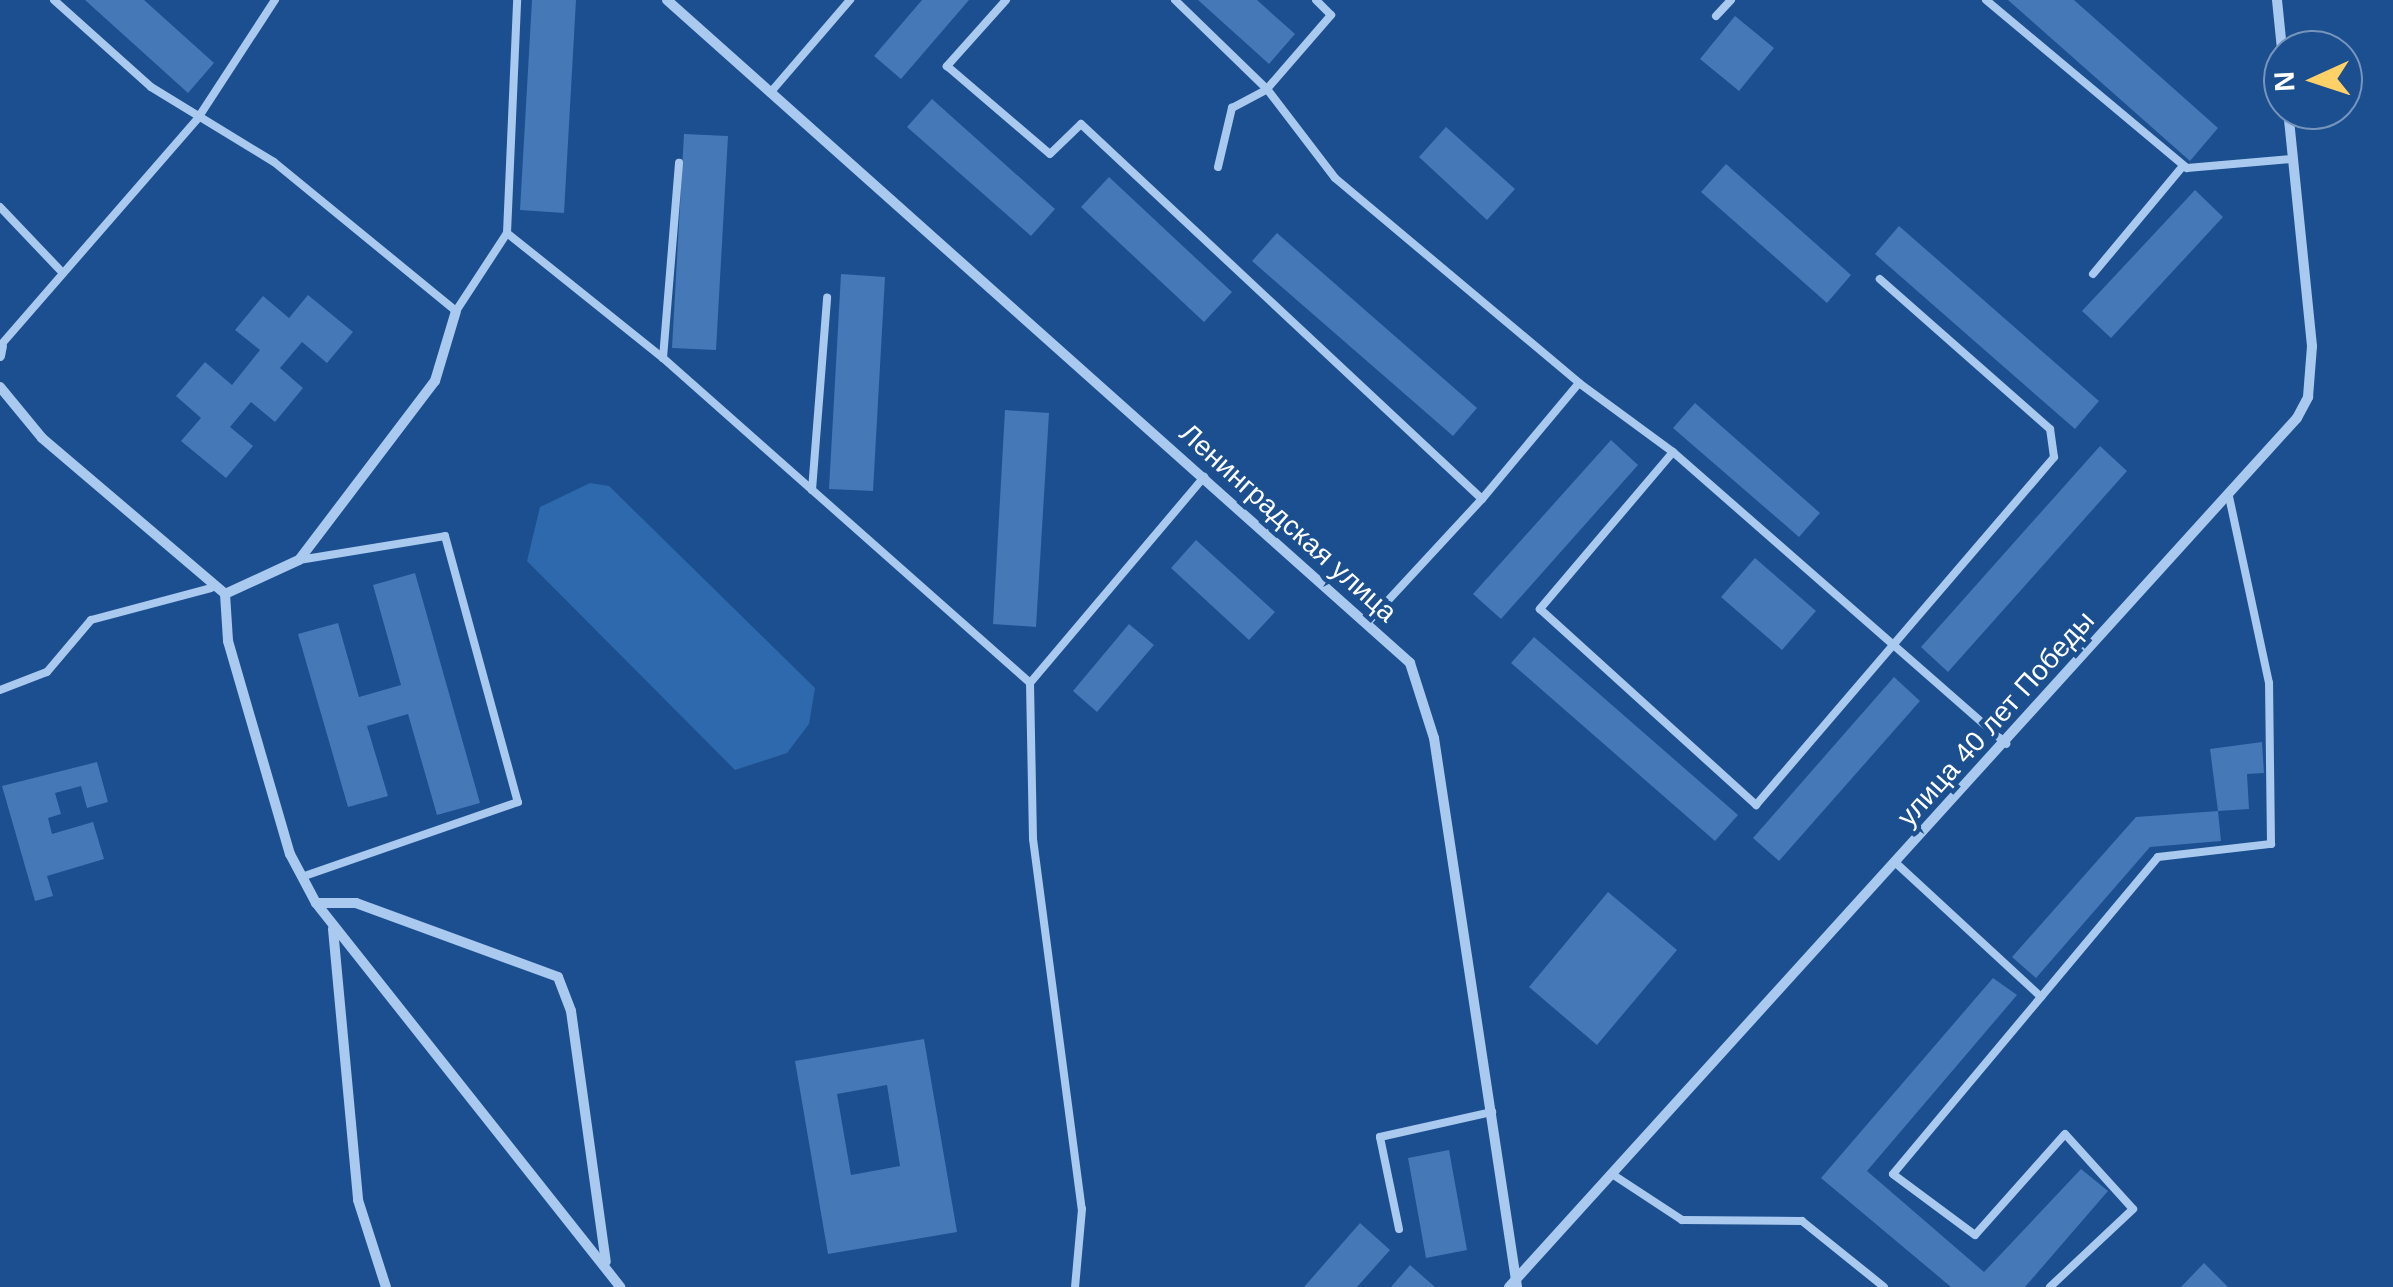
<!DOCTYPE html>
<html>
<head>
<meta charset="utf-8">
<style>
	body { margin:0 }
	#map { position:relative; width:2393px; height:1287px; overflow:hidden; background:#1b4f8f; font-family:Helvetica,sans-serif }
	div>[style] { position:absolute }
	[style*='--x'] { left:calc(var(--x)*1px); top:calc(var(--y)*1px); width:calc(var(--w)*1px); rotate:calc(var(--a)*1deg) }
	.green>* { inset:0; background:#2e69ad }
	.building>* { inset:0; background:#4478b7 }
	.lane>* { height:8px; margin:-4px; padding:0 4px; transform-origin:4px; border-radius:4px; background:#a9c9ee }
	.street>* { height:10px; margin:-5px; padding:0 5px; transform-origin:5px; border-radius:5px; background:#a9c9ee }
	span { translate:-50% -50%; white-space:nowrap; text-align:center; line-height:1.15; -webkit-text-stroke:9px #1b4f8f; paint-order:stroke }
	.street-label { font-size:28px; color:#fff }
	.north { position:absolute; left:2263px; top:30px; width:100px; height:100px; box-sizing:border-box; background:#1b4f8f; border:2px solid #7695bc; border-radius:50%; rotate:267deg; font-size:28px; font-weight:700; line-height:40px; text-align:center; color:#fff }
	.north::after { content:''; display:block; margin:auto; width:35px; height:45px; background:#ffd166; clip-path:polygon(50% 0,100% 100%,50% 72%,0 100%) }
</style>
</head>
<body>
<div id="map">
	<div class="green">
		<i style="clip-path:polygon(590px 483px,609px 486px,815px 688px,809px 724px,787px 753px,735px 770px,527px 561px,540px 507px)"></i>
	</div>
	<div class="building">
		<i style="clip-path:polygon(85px 0,144px 0,214px 63px,188px 93px)"></i>
		<i style="clip-path:polygon(532px 0,576px 0,564px 213px,520px 210px)"></i>
		<i style="clip-path:polygon(922px 0,969px 0,901px 79px,874px 56px)"></i>
		<i style="clip-path:polygon(1198px 0,1257px 0,1295px 34px,1269px 64px)"></i>
		<i style="clip-path:polygon(2008px 0,2074px 0,2218px 128px,2190px 161px)"></i>
		<i style="clip-path:polygon(1735px 16px,1774px 48px,1739px 91px,1700px 59px)"></i>
		<i style="clip-path:polygon(932px 99px,1055px 209px,1031px 236px,907px 127px)"></i>
		<i style="clip-path:polygon(1446px 127px,1515px 189px,1487px 220px,1419px 157px)"></i>
		<i style="clip-path:polygon(684px 134px,728px 136px,716px 350px,672px 348px)"></i>
		<i style="clip-path:polygon(1726px 164px,1851px 275px,1827px 303px,1701px 192px)"></i>
		<i style="clip-path:polygon(1109px 177px,1232px 292px,1204px 322px,1081px 207px)"></i>
		<i style="clip-path:polygon(2195px 190px,2223px 217px,2111px 338px,2082px 311px)"></i>
		<i style="clip-path:polygon(1899px 226px,2099px 401px,2075px 429px,1875px 254px)"></i>
		<i style="clip-path:polygon(1277px 233px,1477px 408px,1453px 436px,1252px 261px)"></i>
		<i style="clip-path:polygon(841px 274px,885px 277px,873px 491px,829px 489px)"></i>
		<i style="clip-path:polygon(308px 295px,353px 332px,327px 363px,302px 342px,280px 368px,303px 388px,275px 422px,251px 402px,230px 427px,253px 446px,226px 478px,181px 441px,201px 418px,176px 396px,205px 362px,232px 385px,260px 350px,235px 330px,263px 296px,289px 318px)"></i>
		<i style="clip-path:polygon(1695px 403px,1820px 513px,1799px 537px,1673px 428px)"></i>
		<i style="clip-path:polygon(1005px 410px,1049px 413px,1036px 627px,993px 624px)"></i>
		<i style="clip-path:polygon(1611px 440px,1638px 465px,1501px 619px,1473px 594px)"></i>
		<i style="clip-path:polygon(2100px 446px,2127px 471px,1948px 672px,1921px 647px)"></i>
		<i style="clip-path:polygon(1196px 540px,1275px 612px,1249px 640px,1171px 568px)"></i>
		<i style="clip-path:polygon(1755px 558px,1816px 611px,1782px 650px,1721px 597px)"></i>
		<i style="clip-path:polygon(415px 573px,480px 803px,437px 815px,408px 714px,367px 726px,388px 796px,348px 807px,298px 634px,338px 623px,359px 697px,401px 685px,373px 585px)"></i>
		<i style="clip-path:polygon(1129px 624px,1154px 645px,1097px 712px,1073px 691px)"></i>
		<i style="clip-path:polygon(1534px 637px,1738px 815px,1715px 841px,1511px 663px)"></i>
		<i style="clip-path:polygon(1894px 677px,1920px 701px,1779px 861px,1753px 838px)"></i>
		<i style="clip-path:polygon(2262px 742px,2264px 773px,2247px 774px,2249px 809px,2218px 811px,2221px 841px,2150px 847px,2036px 978px,2012px 957px,2136px 817px,2218px 811px,2210px 749px)"></i>
		<i style="clip-path:polygon(97px 762px,108px 802px,87px 808px,81px 786px,55px 793px,61px 814px,48px 818px,52px 834px,93px 822px,104px 859px,47px 876px,53px 896px,35px 901px,2px 786px)"></i>
		<i style="clip-path:polygon(1608px 892px,1677px 950px,1597px 1045px,1529px 987px)"></i>
		<i style="clip-path:polygon(1993px 978px,2017px 995px,1867px 1171px,1984px 1272px,2081px 1169px,2108px 1191px,2025px 1287px,1951px 1287px,1821px 1178px)"></i>
		<i style="clip-path:polygon(evenodd,924px 1039px,957px 1232px,828px 1254px,795px 1061px,924px 1039px,887px 1085px,900px 1166px,851px 1175px,837px 1094px,887px 1085px)"></i>
		<i style="clip-path:polygon(1449px 1150px,1467px 1250px,1426px 1258px,1408px 1158px)"></i>
		<i style="clip-path:polygon(1360px 1223px,1390px 1250px,1357px 1287px,1304px 1287px)"></i>
		<i style="clip-path:polygon(2204px 1263px,2228px 1287px,2181px 1287px)"></i>
		<i style="clip-path:polygon(1410px 1265px,1435px 1287px,1391px 1287px)"></i>
	</div>
	<div class="lane">
		<i style="--x:54;--y:0;--w:130;--a:41.9"></i>
		<i style="--x:151;--y:87;--w:144;--a:31.4"></i>
		<i style="--x:274;--y:162;--w:235;--a:39.3"></i>
		<i style="--x:456;--y:311;--w:93;--a:-56.8"></i>
		<i style="--x:507;--y:233;--w:200;--a:38.7"></i>
		<i style="--x:663;--y:358;--w:490;--a:41.5"></i>
		<i style="--x:1030;--y:683;--w:156;--a:88.9"></i>
		<i style="--x:1033;--y:839;--w:373;--a:82.5"></i>
		<i style="--x:1082;--y:1209;--w:78;--a:95.1"></i>
		<i style="--x:1006;--y:0;--w:89;--a:131.8"></i>
		<i style="--x:947;--y:66;--w:135;--a:40.5"></i>
		<i style="--x:1050;--y:154;--w:43;--a:-44.1"></i>
		<i style="--x:1081;--y:124;--w:549;--a:43.08"></i>
		<i style="--x:1482;--y:499;--w:169;--a:132.8"></i>
		<i style="--x:1175;--y:0;--w:128;--a:44.1"></i>
		<i style="--x:1267;--y:89;--w:112;--a:52.6"></i>
		<i style="--x:1335;--y:178;--w:319;--a:40"></i>
		<i style="--x:1579;--y:383;--w:151;--a:129.9"></i>
		<i style="--x:1986;--y:0;--w:262;--a:39.9"></i>
		<i style="--x:2187;--y:168;--w:106;--a:-4.9"></i>
		<i style="--x:1716;--y:16;--w:22;--a:-47"></i>
		<i style="--x:770;--y:93;--w:123;--a:-49.3"></i>
		<i style="--x:1218;--y:167;--w:61;--a:-76.7"></i>
		<i style="--x:1232;--y:108;--w:40;--a:-28"></i>
		<i style="--x:1267;--y:89;--w:98;--a:-49.1"></i>
		<i style="--x:1331;--y:15;--w:21;--a:-135"></i>
		<i style="--x:0;--y:207;--w:87;--a:46.4"></i>
		<i style="--x:507;--y:233;--w:233;--a:-87.5"></i>
		<i style="--x:2093;--y:274;--w:141;--a:-50.2"></i>
		<i style="--x:0;--y:346;--w:302;--a:-49"></i>
		<i style="--x:198;--y:118;--w:141;--a:-56.9"></i>
		<i style="--x:663;--y:358;--w:196;--a:-85.3"></i>
		<i style="--x:1579;--y:383;--w:117;--a:36.3"></i>
		<i style="--x:1673;--y:452;--w:443;--a:41.2"></i>
		<i style="--x:1673;--y:452;--w:206;--a:130.3"></i>
		<i style="--x:1540;--y:609;--w:292;--a:42.2"></i>
		<i style="--x:1756;--y:805;--w:458;--a:-49.4"></i>
		<i style="--x:2054;--y:457;--w:28;--a:-98"></i>
		<i style="--x:2050;--y:429;--w:227;--a:-138.6"></i>
		<i style="--x:812;--y:490;--w:193;--a:-85.5"></i>
		<i style="--x:299;--y:560;--w:148;--a:-9.3"></i>
		<i style="--x:445;--y:536;--w:276;--a:74.7"></i>
		<i style="--x:518;--y:802;--w:229;--a:160.9"></i>
		<i style="--x:1030;--y:683;--w:270;--a:-49.8"></i>
		<i style="--x:0;--y:690;--w:50;--a:-21"></i>
		<i style="--x:47;--y:672;--w:68;--a:-49.8"></i>
		<i style="--x:91;--y:620;--w:124;--a:-14.9"></i>
		<i style="--x:1897;--y:864;--w:196;--a:42.7"></i>
		<i style="--x:1615;--y:1176;--w:80;--a:33.3"></i>
		<i style="--x:1682;--y:1220;--w:120;--a:0.5"></i>
		<i style="--x:1802;--y:1221;--w:105;--a:38.8"></i>
		<i style="--x:1399;--y:1229;--w:94;--a:-101.7"></i>
		<i style="--x:1380;--y:1137;--w:115;--a:-12.6"></i>
		<i style="--x:2050;--y:1287;--w:114;--a:-43.2"></i>
		<i style="--x:2133;--y:1209;--w:101;--a:-132.2"></i>
		<i style="--x:2065;--y:1134;--w:135;--a:131.7"></i>
		<i style="--x:1975;--y:1235;--w:102;--a:-143.4"></i>
		<i style="--x:1893;--y:1174;--w:413;--a:-50.1"></i>
		<i style="--x:2158;--y:857;--w:114;--a:-6.6"></i>
		<i style="--x:2271;--y:844;--w:161;--a:-90.7"></i>
		<i style="--x:2269;--y:683;--w:190;--a:-102.1"></i>
	</div>
	<div class="street">
		<i style="--x:667;--y:0;--w:996;--a:41.74"></i>
		<i style="--x:1410;--y:663;--w:79;--a:72.3"></i>
		<i style="--x:1434;--y:738;--w:555;--a:81.4"></i>
		<i style="--x:2277;--y:0;--w:59;--a:84.2"></i>
		<i style="--x:0;--y:356;--w:10;--a:-79"></i>
		<i style="--x:0;--y:387;--w:66;--a:50.5"></i>
		<i style="--x:42;--y:438;--w:240;--a:40.4"></i>
		<i style="--x:225;--y:594;--w:47;--a:86.3"></i>
		<i style="--x:228;--y:641;--w:222;--a:73.8"></i>
		<i style="--x:290;--y:854;--w:55;--a:62"></i>
		<i style="--x:316;--y:903;--w:490;--a:51.6"></i>
		<i style="--x:225;--y:594;--w:81;--a:-24.7"></i>
		<i style="--x:299;--y:560;--w:225;--a:-52.8"></i>
		<i style="--x:435;--y:381;--w:73;--a:-73.3"></i>
		<i style="--x:316;--y:903;--w:40;--a:0"></i>
		<i style="--x:356;--y:903;--w:215;--a:20.1"></i>
		<i style="--x:558;--y:977;--w:36;--a:69"></i>
		<i style="--x:571;--y:1011;--w:253;--a:82.1"></i>
		<i style="--x:333;--y:929;--w:272;--a:84.7"></i>
		<i style="--x:358;--y:1200;--w:91;--a:72.2"></i>
		<i style="--x:1509;--y:1287;--w:1173;--a:-47.8"></i>
		<i style="--x:2297;--y:418;--w:24;--a:-62"></i>
		<i style="--x:2308;--y:397;--w:51;--a:-85.5"></i>
		<i style="--x:2312;--y:346;--w:237;--a:-95.8"></i>
	</div>
	<div class="street-label">
		<span style="left:1288px;top:523px;rotate:42deg">Ленинградская улица</span>
		<span style="left:1996px;top:719px;rotate:-48deg">улица 40 лет Победы</span>
	</div>
	<div class="north">N</div>
</div>
</body>
</html>
